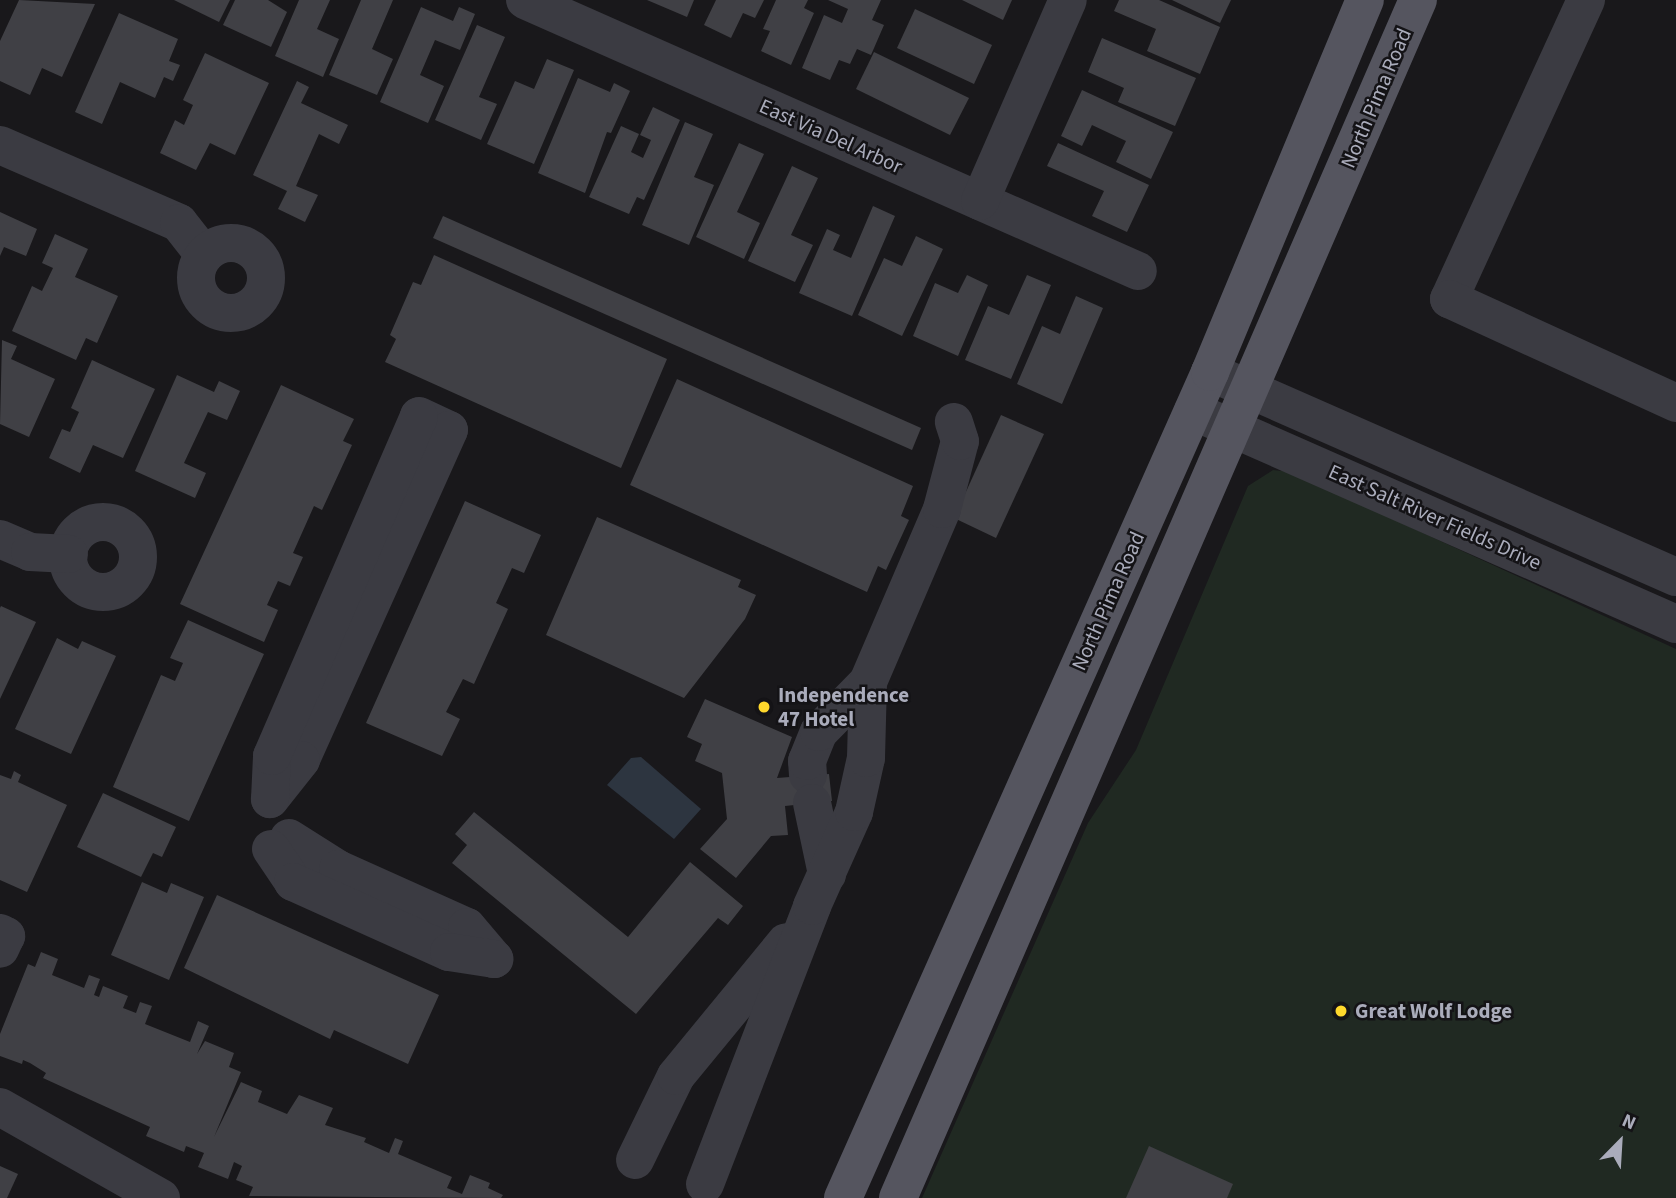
<!DOCTYPE html>
<html>
<head>
<meta charset="utf-8">
<style>
	body { margin:0 }
	#map { position:relative; width:1676px; height:1198px; overflow:hidden; background:#19181b; font-family:"Source Sans 3",sans-serif }
	div>[style] { position:absolute }
	[style*='--x'] { left:calc(var(--x)*1px); top:calc(var(--y)*1px); width:calc(var(--w)*1px); rotate:calc(var(--a)*1deg) }
	.green>* { inset:0; background:#202922 }
	.water>* { inset:0; background:#2d3540 }
	.building>* { inset:0; background:#404045 }
	.minor>* { height:38px; margin:-19px; padding:0 19px; transform-origin:19px; border-radius:19px; background:#3b3b42 }
	.minor>.ring { margin:-19px; padding:0; box-sizing:content-box; background:none; border:38px solid #3b3b42; border-radius:50% }
	.major>* { height:38px; margin:-19px; padding:0 19px; transform-origin:19px; border-radius:19px; background:#55555f }
	.dots>* { width:19px; height:19px; translate:-50% -50%; box-sizing:border-box; border:4px solid #141316; border-radius:50% }
	span { translate:-50% -50%; white-space:nowrap; text-align:center; line-height:1.15; -webkit-text-stroke:5px #141316; paint-order:stroke }
	.street-label { font-size:21px; color:#aaacbb }
	.poi-label { font-size:21px; color:#aaacbb; font-weight:700 }
	.left { translate:0 -50%; text-align:left }
	.north { position:absolute; left:1585px; top:1107px; width:70px; height:70px; -webkit-text-stroke:5px #141316; paint-order:stroke; rotate:24deg; font-size:19px; font-weight:700; line-height:28px; text-align:center; color:#aaacbb }
	.north::after { content:''; display:block; margin:auto; width:24px; height:32px; background:#aaacbb; clip-path:polygon(50% 0,100% 100%,50% 72%,0 100%) }
</style>
</head>
<body>
<div id="map">
	<div class="green">
		<i style="clip-path:polygon(1273px 470px,1290px 472px,1676px 649px,1676px 1198px,922px 1198px,1088px 823px,1136px 750px,1248px 486px)"></i>
	</div>
	<div class="water">
		<i style="clip-path:polygon(641px 757px,701px 809px,674px 839px,607px 785px,631px 758px)"></i>
	</div>
	<div class="building">
		<i style="clip-path:polygon(19px 0,95px 4px,62px 77px,42px 68px,30px 95px,0 81px,0 41px)"></i>
		<i style="clip-path:polygon(174px 0,230px 0,219px 22px)"></i>
		<i style="clip-path:polygon(235px 0,268px 0,287px 12px,271px 47px,223px 25px)"></i>
		<i style="clip-path:polygon(299px 0,330px 0,317px 29px,339px 39px,323px 77px,275px 56px)"></i>
		<i style="clip-path:polygon(361px 0,393px 0,372px 49px,393px 59px,377px 95px,329px 75px)"></i>
		<i style="clip-path:polygon(647px 0,694px 0,687px 17px)"></i>
		<i style="clip-path:polygon(716px 0,764px 0,755px 18px,743px 13px,731px 38px,704px 25px)"></i>
		<i style="clip-path:polygon(776px 0,808px 0,804px 8px,814px 13px,791px 65px,761px 51px,770px 31px,763px 29px)"></i>
		<i style="clip-path:polygon(828px 0,881px 0,872px 20px,884px 25px,871px 55px,857px 49px,850px 64px,839px 60px,830px 80px,802px 68px,824px 15px,842px 23px,848px 9px)"></i>
		<i style="clip-path:polygon(962px 0,1012px 0,1003px 20px)"></i>
		<i style="clip-path:polygon(1119px 0,1159px 0,1220px 27px,1200px 74px,1147px 51px,1156px 29px,1114px 11px)"></i>
		<i style="clip-path:polygon(1172px 0,1231px 0,1220px 23px)"></i>
		<i style="clip-path:polygon(421px 7px,453px 21px,459px 7px,475px 14px,460px 50px,435px 40px,420px 75px,444px 86px,428px 123px,380px 102px)"></i>
		<i style="clip-path:polygon(915px 9px,992px 45px,974px 84px,897px 48px)"></i>
		<i style="clip-path:polygon(119px 13px,178px 39px,169px 61px,180px 65px,173px 81px,164px 77px,155px 98px,120px 82px,102px 124px,75px 112px)"></i>
		<i style="clip-path:polygon(477px 25px,505px 37px,479px 97px,497px 104px,481px 140px,435px 120px)"></i>
		<i style="clip-path:polygon(1102px 38px,1196px 78px,1175px 126px,1118px 102px,1124px 88px,1088px 72px)"></i>
		<i style="clip-path:polygon(874px 52px,969px 98px,950px 135px,856px 89px)"></i>
		<i style="clip-path:polygon(205px 53px,269px 83px,235px 155px,210px 143px,196px 170px,160px 153px,175px 120px,184px 125px,193px 105px,183px 100px)"></i>
		<i style="clip-path:polygon(547px 59px,574px 70px,534px 164px,487px 144px,515px 81px,534px 89px)"></i>
		<i style="clip-path:polygon(578px 78px,610px 92px,614px 83px,630px 91px,611px 133px,607px 132px,585px 193px,538px 173px)"></i>
		<i style="clip-path:polygon(297px 81px,309px 87px,301px 103px,348px 125px,339px 144px,319px 134px,296px 186px,318px 195px,305px 222px,278px 209px,287px 191px,253px 175px)"></i>
		<i style="clip-path:polygon(1082px 90px,1173px 132px,1151px 179px,1116px 162px,1126px 141px,1092px 125px,1082px 146px,1061px 136px)"></i>
		<i style="clip-path:polygon(653px 107px,680px 120px,644px 200px,637px 197px,629px 214px,589px 197px,621px 126px,639px 134px,631px 152px,643px 158px,651px 140px,640px 135px)"></i>
		<i style="clip-path:polygon(685px 122px,713px 134px,694px 177px,714px 185px,689px 245px,642px 225px)"></i>
		<i style="clip-path:polygon(739px 143px,764px 154px,737px 212px,760px 223px,744px 259px,696px 237px)"></i>
		<i style="clip-path:polygon(1058px 143px,1149px 185px,1127px 232px,1092px 216px,1104px 191px,1047px 166px)"></i>
		<i style="clip-path:polygon(792px 166px,818px 178px,791px 235px,813px 245px,795px 282px,748px 261px)"></i>
		<i style="clip-path:polygon(873px 206px,895px 216px,852px 316px,799px 293px,827px 229px,840px 235px,833px 250px,851px 258px)"></i>
		<i style="clip-path:polygon(0 212px,37px 229px,26px 256px,4px 247px,0 256px)"></i>
		<i style="clip-path:polygon(443px 216px,921px 428px,912px 450px,433px 238px)"></i>
		<i style="clip-path:polygon(55px 234px,88px 249px,75px 277px,118px 296px,97px 343px,86px 338px,76px 360px,12px 331px,32px 286px,42px 291px,53px 268px,42px 263px)"></i>
		<i style="clip-path:polygon(916px 236px,943px 249px,902px 336px,858px 315px,884px 258px,902px 266px)"></i>
		<i style="clip-path:polygon(434px 255px,667px 359px,621px 468px,385px 362px,396px 339px,390px 335px,413px 282px,421px 285px)"></i>
		<i style="clip-path:polygon(967px 275px,988px 285px,958px 356px,913px 336px,935px 283px,958px 293px)"></i>
		<i style="clip-path:polygon(1027px 275px,1051px 285px,1011px 379px,965px 360px,988px 306px,1009px 315px)"></i>
		<i style="clip-path:polygon(1076px 296px,1103px 308px,1062px 404px,1017px 384px,1042px 326px,1060px 334px)"></i>
		<i style="clip-path:polygon(2px 340px,17px 346px,11px 359px,55px 379px,29px 437px,0 424px)"></i>
		<i style="clip-path:polygon(92px 360px,155px 389px,123px 458px,93px 445px,80px 473px,49px 458px,62px 429px,70px 432px,79px 412px,71px 408px)"></i>
		<i style="clip-path:polygon(177px 375px,214px 392px,219px 381px,240px 391px,227px 420px,208px 412px,184px 463px,206px 473px,195px 498px,135px 471px)"></i>
		<i style="clip-path:polygon(677px 379px,913px 486px,901px 516px,909px 520px,886px 570px,878px 566px,867px 592px,630px 485px)"></i>
		<i style="clip-path:polygon(281px 385px,354px 419px,343px 441px,352px 445px,322px 510px,314px 506px,293px 553px,303px 557px,290px 586px,278px 581px,267px 605px,278px 610px,264px 642px,180px 604px)"></i>
		<i style="clip-path:polygon(1001px 415px,1044px 434px,996px 538px,954px 518px)"></i>
		<i style="clip-path:polygon(465px 501px,541px 535px,524px 573px,512px 568px,496px 603px,508px 609px,474px 684px,463px 679px,446px 712px,460px 719px,442px 756px,366px 723px)"></i>
		<i style="clip-path:polygon(597px 517px,741px 580px,738px 587px,756px 595px,745px 619px,684px 698px,546px 635px)"></i>
		<i style="clip-path:polygon(1px 606px,36px 622px,0 699px,0 608px)"></i>
		<i style="clip-path:polygon(188px 620px,264px 654px,189px 821px,113px 787px,161px 675px,175px 681px,183px 663px,170px 658px)"></i>
		<i style="clip-path:polygon(57px 638px,78px 649px,82px 641px,116px 656px,71px 754px,15px 729px)"></i>
		<i style="clip-path:polygon(705px 699px,792px 737px,777px 778px,829px 774px,832px 801px,785px 806px,788px 835px,771px 836px,736px 878px,700px 849px,727px 819px,722px 773px,695px 761px,702px 744px,687px 737px)"></i>
		<i style="clip-path:polygon(14px 771px,21px 775px,18px 782px,67px 805px,27px 892px,0 880px,0 775px,11px 779px)"></i>
		<i style="clip-path:polygon(103px 793px,176px 827px,162px 857px,153px 853px,141px 877px,77px 847px)"></i>
		<i style="clip-path:polygon(474px 812px,628px 937px,690px 862px,743px 906px,728px 925px,718px 918px,636px 1014px,452px 863px,467px 845px,455px 834px)"></i>
		<i style="clip-path:polygon(142px 882px,167px 893px,171px 883px,204px 897px,169px 980px,111px 955px)"></i>
		<i style="clip-path:polygon(217px 895px,439px 995px,408px 1064px,334px 1030px,330px 1039px,184px 968px)"></i>
		<i style="clip-path:polygon(41px 952px,58px 959px,52px 975px,84px 988px,89px 975px,100px 979px,94px 995px,99px 997px,103px 986px,128px 996px,123px 1008px,136px 1013px,140px 1002px,152px 1006px,145px 1024px,190px 1042px,198px 1021px,209px 1026px,197px 1054px,205px 1041px,234px 1053px,229px 1067px,241px 1072px,214px 1137px,241px 1082px,262px 1091px,258px 1102px,287px 1114px,299px 1095px,333px 1108px,325px 1125px,366px 1138px,364px 1142px,389px 1153px,395px 1138px,403px 1141px,398px 1154px,452px 1177px,447px 1188px,462px 1194px,470px 1175px,490px 1183px,488px 1188px,503px 1195px,501px 1198px,249px 1196px,253px 1187px,236px 1180px,242px 1166px,234px 1162px,228px 1179px,198px 1167px,204px 1153px,186px 1146px,184px 1152px,146px 1136px,150px 1127px,43px 1078px,46px 1073px,30px 1063px,23px 1060px,22px 1064px,0 1056px,0 1034px,28px 964px,35px 967px)"></i>
		<i style="clip-path:polygon(1149px 1146px,1233px 1184px,1227px 1198px,1126px 1198px)"></i>
		<i style="clip-path:polygon(0 1166px,18px 1174px,7px 1198px,0 1198px)"></i>
	</div>
	<div class="minor">
		<i style="--x:525;--y:0;--w:670;--a:23.85"></i>
		<i style="--x:1586;--y:0;--w:329;--a:114.6"></i>
		<i style="--x:1449;--y:299;--w:250;--a:24.6"></i>
		<i style="--x:0;--y:145;--w:195;--a:23.5"></i>
		<i style="--x:179;--y:223;--w:41;--a:52"></i>
		<i style="--x:980;--y:201;--w:219;--a:-66.4"></i>
		<i class="ring" style="left:196px;top:243px;width:32px;height:32px"></i>
		<i style="--x:1210;--y:372;--w:509;--a:23.75"></i>
		<i style="--x:1193;--y:411;--w:528;--a:23.8"></i>
		<i style="--x:419;--y:416;--w:33;--a:25"></i>
		<i style="--x:449;--y:430;--w:362;--a:114.2"></i>
		<i style="--x:301;--y:760;--w:50;--a:128.5"></i>
		<i style="--x:270;--y:799;--w:43;--a:-87.3"></i>
		<i style="--x:272;--y:756;--w:370;--a:-66.6"></i>
		<i class="ring" style="left:68px;top:522px;width:32px;height:32px"></i>
		<i style="--x:0;--y:539;--w:33;--a:23"></i>
		<i style="--x:30;--y:552;--w:39;--a:3"></i>
		<i style="--x:808;--y:775;--w:14;--a:-94"></i>
		<i style="--x:807;--y:761;--w:31;--a:-68"></i>
		<i style="--x:819;--y:732;--w:70;--a:-45.6"></i>
		<i style="--x:812;--y:803;--w:73;--a:78.1"></i>
		<i style="--x:289;--y:838;--w:58;--a:32.3"></i>
		<i style="--x:338;--y:869;--w:141;--a:24.2"></i>
		<i style="--x:467;--y:927;--w:42;--a:49.8"></i>
		<i style="--x:271;--y:849;--w:40;--a:56"></i>
		<i style="--x:293;--y:882;--w:171;--a:24.2"></i>
		<i style="--x:449;--y:952;--w:46;--a:8.8"></i>
		<i style="--x:0;--y:933;--w:7;--a:27"></i>
		<i style="--x:6;--y:936;--w:14;--a:115"></i>
		<i style="--x:0;--y:1107;--w:185;--a:29.5"></i>
		<i style="--x:635;--y:1160;--w:93;--a:-64"></i>
		<i style="--x:676;--y:1076;--w:173;--a:-50.6"></i>
		<i style="--x:705;--y:1184;--w:298;--a:-68.9"></i>
		<i style="--x:812;--y:906;--w:103;--a:-65.9"></i>
		<i style="--x:854;--y:812;--w:55;--a:-77.5"></i>
		<i style="--x:866;--y:758;--w:76;--a:-88.5"></i>
		<i style="--x:868;--y:682;--w:188;--a:-66.8"></i>
		<i style="--x:942;--y:509;--w:70;--a:-75.2"></i>
		<i style="--x:960;--y:441;--w:20;--a:-108"></i>
	</div>
	<div class="major">
		<i style="--x:843;--y:1198;--w:904;--a:-66.04"></i>
		<i style="--x:1210;--y:372;--w:403;--a:-67.4"></i>
		<i style="--x:898;--y:1198;--w:1306;--a:-66.54"></i>
	</div>
	<div class="dots">
		<i style="left:764px;top:707px;background:#ffd82c"></i>
		<i style="left:1341px;top:1011px;background:#ffd82c"></i>
	</div>
	<div class="street-label">
		<span style="left:1376px;top:98px;rotate:-67deg">North Pima Road</span>
		<span style="left:831px;top:136px;rotate:24deg">East Via Del Arbor</span>
		<span style="left:1435px;top:517px;rotate:24deg">East Salt River Fields Drive</span>
		<span style="left:1108px;top:601px;rotate:-66deg">North Pima Road</span>
	</div>
	<div class="poi-label">
		<span class="left" style="left:778px;top:707px">Independence<br>47 Hotel</span>
		<span class="left" style="left:1355px;top:1011px">Great Wolf Lodge</span>
	</div>
	<div class="north">N</div>
</div>
</body>
</html>
